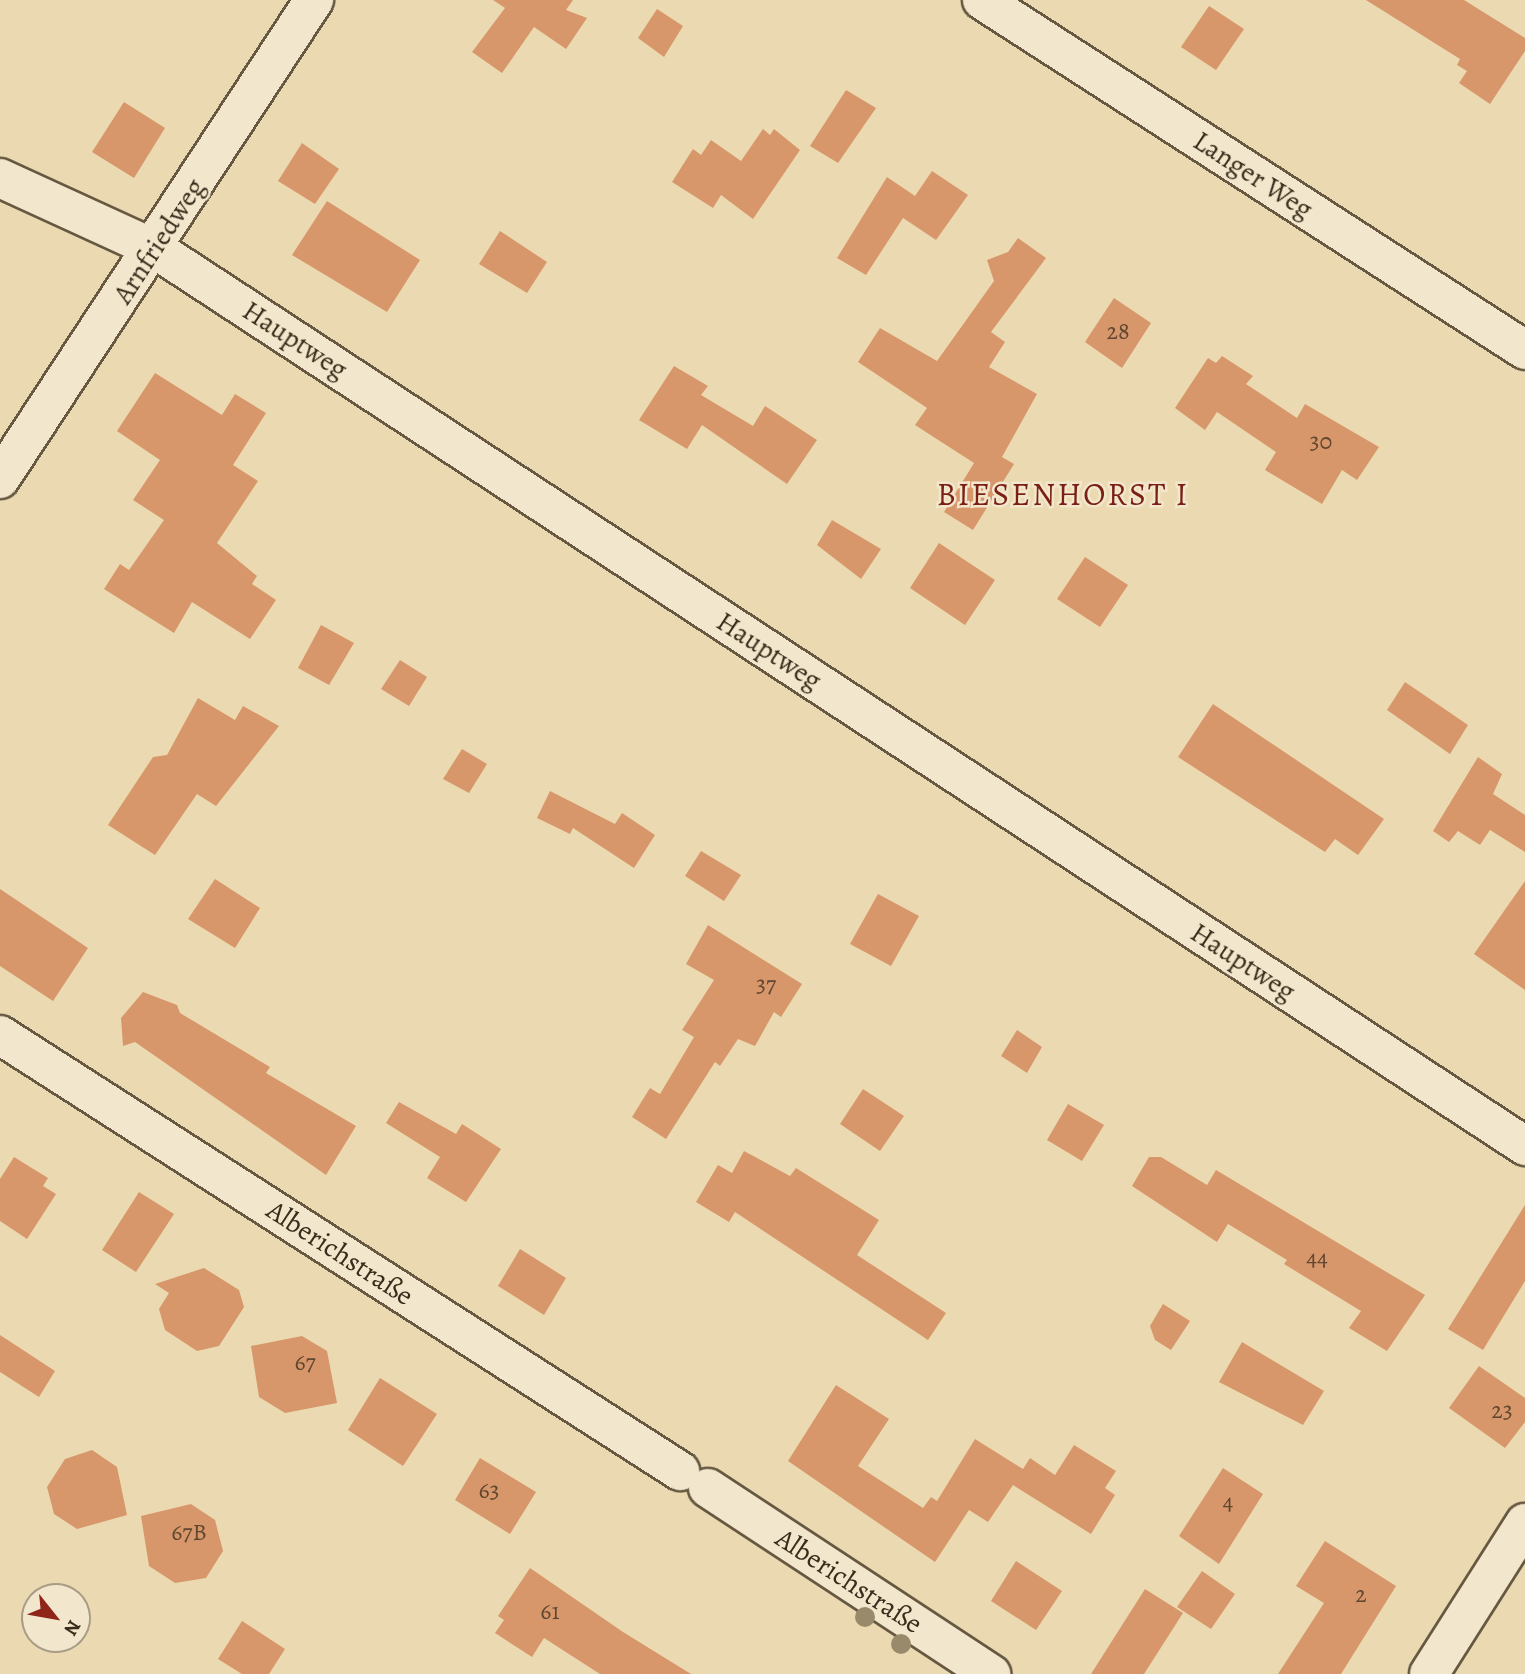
<!DOCTYPE html>
<html>
<head>
<meta charset="utf-8">
<style>
	body { margin:0 }
	#map { position:relative; width:1525px; height:1674px; overflow:hidden; background:#ebdab1; font-family:Alegreya,serif }
	div>[style] { position:absolute }
	[style*='--x'] { left:calc(var(--x)*1px); top:calc(var(--y)*1px); width:calc(var(--w)*1px); rotate:calc(var(--a)*1deg) }
	.building>* { inset:0; background:#d7976a }
	.roads { filter:drop-shadow(2px 0 #665841) drop-shadow(-2px 0 #665841) drop-shadow(0 2px #665841) drop-shadow(0 -2px #665841) }
	.minor>* { height:38px; margin:-19px; padding:0 19px; transform-origin:19px; border-radius:19px; background:#f2e7cc }
	.trees>* { width:20px; height:20px; margin:-10px; border-radius:50%; background:#988a6b }
	span { translate:-50% -50%; white-space:nowrap; text-align:center; line-height:1.15; -webkit-text-stroke:5px #f2e7cc; paint-order:stroke }
	.number-label { font-size:24px; color:#614730 }
	.number-label span { -webkit-text-stroke-width:0 }
	.street-label { font-size:28px; color:#3a2c1c }
	.quarter-label { font-size:32px; color:#7a1f14; letter-spacing:2px }
	.north { position:absolute; left:21px; top:1583px; width:70px; height:70px; box-sizing:border-box; background:#f2e7cc; border:2px solid #a89c86; border-radius:50%; rotate:121deg; font-size:19px; font-weight:700; line-height:28px; text-align:center; color:#3a2c1c }
	.north::after { content:''; display:block; margin:auto; width:24px; height:32px; background:#8f2418; clip-path:polygon(50% 0,100% 100%,50% 72%,0 100%) }
</style>
</head>
<body>
<div id="map">
	<div class="building">
		<i style="clip-path:polygon(493px 0,573px 0,566px 10px,587px 18px,566px 49px,534px 27px,502px 73px,472px 52px,505px 8px)"></i>
		<i style="clip-path:polygon(1366px 0,1464px 0,1525px 38px,1525px 51px,1490px 104px,1459px 83px,1467px 71px,1457px 65px,1460px 59px)"></i>
		<i style="clip-path:polygon(1209px 6px,1244px 29px,1216px 70px,1181px 47px)"></i>
		<i style="clip-path:polygon(657px 9px,683px 26px,664px 57px,638px 38px)"></i>
		<i style="clip-path:polygon(846px 90px,876px 108px,838px 163px,810px 146px)"></i>
		<i style="clip-path:polygon(124px 102px,165px 128px,134px 178px,92px 152px)"></i>
		<i style="clip-path:polygon(763px 129px,770px 135px,774px 129px,800px 150px,753px 219px,721px 195px,713px 208px,672px 182px,693px 149px,701px 155px,711px 140px,741px 161px)"></i>
		<i style="clip-path:polygon(302px 143px,339px 169px,315px 204px,278px 181px)"></i>
		<i style="clip-path:polygon(932px 171px,968px 195px,936px 240px,903px 218px,866px 275px,837px 258px,887px 177px,915px 196px)"></i>
		<i style="clip-path:polygon(327px 201px,420px 260px,387px 312px,292px 255px)"></i>
		<i style="clip-path:polygon(500px 231px,547px 262px,527px 293px,479px 264px)"></i>
		<i style="clip-path:polygon(1018px 238px,1046px 258px,991px 332px,1005px 342px,989px 367px,1037px 394px,1002px 457px,1014px 464px,973px 530px,944px 512px,974px 463px,915px 425px,927px 408px,858px 362px,880px 328px,937px 361px,994px 281px,987px 260px,1008px 252px)"></i>
		<i style="clip-path:polygon(1114px 298px,1151px 323px,1122px 368px,1085px 342px)"></i>
		<i style="clip-path:polygon(1222px 356px,1253px 376px,1246px 384px,1297px 418px,1305px 404px,1379px 447px,1357px 480px,1342px 470px,1322px 504px,1265px 470px,1276px 452px,1217px 412px,1205px 430px,1175px 408px,1208px 358px,1216px 363px)"></i>
		<i style="clip-path:polygon(674px 366px,708px 386px,701px 395px,753px 426px,765px 406px,817px 440px,787px 484px,702px 425px,687px 449px,639px 420px)"></i>
		<i style="clip-path:polygon(155px 373px,222px 415px,235px 394px,266px 413px,233px 465px,258px 481px,217px 543px,257px 576px,252px 584px,276px 600px,250px 639px,192px 602px,174px 633px,104px 589px,120px 564px,129px 570px,164px 520px,133px 500px,160px 460px,117px 431px)"></i>
		<i style="clip-path:polygon(832px 520px,881px 549px,861px 579px,817px 545px)"></i>
		<i style="clip-path:polygon(939px 543px,995px 580px,965px 625px,910px 588px)"></i>
		<i style="clip-path:polygon(1085px 557px,1128px 585px,1100px 627px,1057px 599px)"></i>
		<i style="clip-path:polygon(321px 625px,354px 643px,329px 685px,298px 668px)"></i>
		<i style="clip-path:polygon(400px 660px,427px 677px,409px 706px,381px 689px)"></i>
		<i style="clip-path:polygon(1405px 682px,1468px 725px,1450px 754px,1387px 710px)"></i>
		<i style="clip-path:polygon(198px 698px,235px 720px,243px 706px,279px 726px,216px 806px,197px 794px,155px 855px,108px 825px,153px 757px,167px 755px)"></i>
		<i style="clip-path:polygon(1213px 704px,1384px 819px,1358px 855px,1335px 839px,1325px 852px,1178px 757px)"></i>
		<i style="clip-path:polygon(462px 749px,487px 764px,469px 793px,443px 779px)"></i>
		<i style="clip-path:polygon(1478px 757px,1502px 774px,1493px 794px,1525px 815px,1525px 852px,1490px 830px,1480px 845px,1458px 831px,1449px 842px,1433px 831px)"></i>
		<i style="clip-path:polygon(550px 791px,615px 824px,622px 813px,655px 835px,634px 868px,573px 828px,570px 834px,537px 818px)"></i>
		<i style="clip-path:polygon(701px 851px,741px 875px,724px 901px,685px 876px)"></i>
		<i style="clip-path:polygon(215px 879px,260px 908px,235px 948px,188px 919px)"></i>
		<i style="clip-path:polygon(1525px 881px,1525px 990px,1474px 954px)"></i>
		<i style="clip-path:polygon(0 889px,88px 948px,53px 1001px,0 966px)"></i>
		<i style="clip-path:polygon(878px 894px,919px 916px,891px 966px,850px 944px)"></i>
		<i style="clip-path:polygon(708px 925px,802px 984px,781px 1017px,774px 1012px,755px 1046px,738px 1039px,720px 1066px,715px 1062px,666px 1139px,632px 1117px,650px 1088px,660px 1094px,694px 1037px,682px 1030px,714px 980px,686px 964px)"></i>
		<i style="clip-path:polygon(143px 992px,177px 1005px,180px 1013px,270px 1067px,266px 1073px,356px 1126px,326px 1175px,135px 1042px,123px 1046px,121px 1018px)"></i>
		<i style="clip-path:polygon(1017px 1030px,1042px 1047px,1027px 1073px,1001px 1056px)"></i>
		<i style="clip-path:polygon(863px 1089px,904px 1116px,880px 1151px,840px 1124px)"></i>
		<i style="clip-path:polygon(399px 1102px,456px 1134px,462px 1124px,501px 1149px,466px 1202px,427px 1178px,440px 1157px,386px 1123px)"></i>
		<i style="clip-path:polygon(1068px 1104px,1104px 1125px,1082px 1161px,1047px 1140px)"></i>
		<i style="clip-path:polygon(744px 1151px,790px 1176px,796px 1168px,879px 1220px,857px 1255px,946px 1313px,928px 1340px,735px 1212px,729px 1222px,696px 1202px,718px 1165px,732px 1173px)"></i>
		<i style="clip-path:polygon(14px 1157px,48px 1178px,43px 1186px,56px 1194px,27px 1239px,0 1221px,0 1179px)"></i>
		<i style="clip-path:polygon(1149px 1157px,1161px 1157px,1207px 1185px,1216px 1170px,1425px 1295px,1387px 1351px,1349px 1328px,1361px 1311px,1284px 1264px,1287px 1260px,1228px 1224px,1217px 1242px,1132px 1186px)"></i>
		<i style="clip-path:polygon(139px 1192px,174px 1214px,136px 1272px,102px 1250px)"></i>
		<i style="clip-path:polygon(1525px 1205px,1525px 1281px,1483px 1350px,1448px 1329px)"></i>
		<i style="clip-path:polygon(520px 1249px,566px 1278px,544px 1315px,498px 1286px)"></i>
		<i style="clip-path:polygon(204px 1268px,239px 1290px,244px 1307px,219px 1346px,197px 1351px,165px 1330px,159px 1309px,169px 1293px,155px 1284px)"></i>
		<i style="clip-path:polygon(1163px 1304px,1190px 1321px,1171px 1350px,1155px 1340px,1150px 1326px)"></i>
		<i style="clip-path:polygon(0 1335px,55px 1371px,39px 1397px,0 1372px)"></i>
		<i style="clip-path:polygon(302px 1336px,327px 1351px,337px 1403px,285px 1413px,259px 1397px,251px 1346px)"></i>
		<i style="clip-path:polygon(1242px 1342px,1324px 1391px,1303px 1425px,1219px 1382px)"></i>
		<i style="clip-path:polygon(1479px 1366px,1525px 1398px,1525px 1422px,1505px 1448px,1449px 1408px)"></i>
		<i style="clip-path:polygon(380px 1378px,437px 1414px,403px 1466px,348px 1430px)"></i>
		<i style="clip-path:polygon(836px 1385px,889px 1419px,858px 1466px,923px 1508px,931px 1497px,937px 1501px,975px 1439px,1023px 1469px,1030px 1458px,1055px 1475px,1074px 1445px,1116px 1471px,1105px 1488px,1115px 1495px,1091px 1534px,1013px 1485px,988px 1522px,969px 1510px,935px 1562px,788px 1461px)"></i>
		<i style="clip-path:polygon(92px 1450px,117px 1467px,127px 1515px,77px 1529px,54px 1514px,47px 1487px,65px 1459px)"></i>
		<i style="clip-path:polygon(480px 1458px,536px 1492px,510px 1534px,455px 1500px)"></i>
		<i style="clip-path:polygon(1223px 1468px,1263px 1494px,1219px 1564px,1179px 1536px)"></i>
		<i style="clip-path:polygon(191px 1504px,215px 1520px,223px 1551px,206px 1578px,175px 1583px,149px 1566px,141px 1516px)"></i>
		<i style="clip-path:polygon(1325px 1541px,1396px 1586px,1341px 1674px,1278px 1674px,1324px 1603px,1296px 1586px)"></i>
		<i style="clip-path:polygon(1016px 1561px,1062px 1591px,1036px 1630px,991px 1601px)"></i>
		<i style="clip-path:polygon(530px 1568px,623px 1632px,691px 1674px,600px 1674px,544px 1638px,532px 1657px,495px 1633px,504px 1620px,498px 1616px)"></i>
		<i style="clip-path:polygon(1202px 1571px,1235px 1594px,1211px 1629px,1177px 1607px)"></i>
		<i style="clip-path:polygon(1145px 1589px,1183px 1613px,1144px 1674px,1091px 1674px)"></i>
		<i style="clip-path:polygon(242px 1621px,285px 1649px,269px 1674px,242px 1674px,218px 1659px)"></i>
	</div>
	<div class="roads">
		<div class="minor">
			<i style="--x:982;--y:0;--w:646;--a:32.8"></i>
			<i style="--x:0;--y:178;--w:170;--a:24.6"></i>
			<i style="--x:155;--y:249;--w:1638;--a:33.21"></i>
			<i style="--x:0;--y:479;--w:573;--a:-56.75"></i>
			<i style="--x:0;--y:1035;--w:808;--a:32.67"></i>
			<i style="--x:708;--y:1488;--w:339;--a:33.3"></i>
			<i style="--x:1429;--y:1674;--w:179;--a:-57.6"></i>
		</div>
	</div>
	<div class="trees">
		<i style="left:865px;top:1617px"></i>
		<i style="left:901px;top:1644px"></i>
	</div>
	<div class="number-label">
		<span style="left:1118px;top:332px">28</span>
		<span style="left:1321px;top:442px">30</span>
		<span style="left:766px;top:985px">37</span>
		<span style="left:1317px;top:1258px">44</span>
		<span style="left:305px;top:1363px">67</span>
		<span style="left:1502px;top:1411px">23</span>
		<span style="left:489px;top:1491px">63</span>
		<span style="left:1228px;top:1502px">4</span>
		<span style="left:189px;top:1533px">67B</span>
		<span style="left:1361px;top:1595px">2</span>
		<span style="left:550px;top:1612px">61</span>
	</div>
	<div class="street-label">
		<span style="left:1253px;top:175px;rotate:33deg">Langer Weg</span>
		<span style="left:159px;top:241px;rotate:-57deg">Arnfriedweg</span>
		<span style="left:295px;top:340px;rotate:33deg">Hauptweg</span>
		<span style="left:769px;top:651px;rotate:33deg">Hauptweg</span>
		<span style="left:1243px;top:962px;rotate:33deg">Hauptweg</span>
		<span style="left:340px;top:1253px;rotate:33deg">Alberichstraße</span>
		<span style="left:849px;top:1581px;rotate:33deg">Alberichstraße</span>
	</div>
	<div class="quarter-label">
		<span style="left:1063px;top:494px">BIESENHORST I</span>
	</div>
	<div class="north">N</div>
</div>
</body>
</html>
